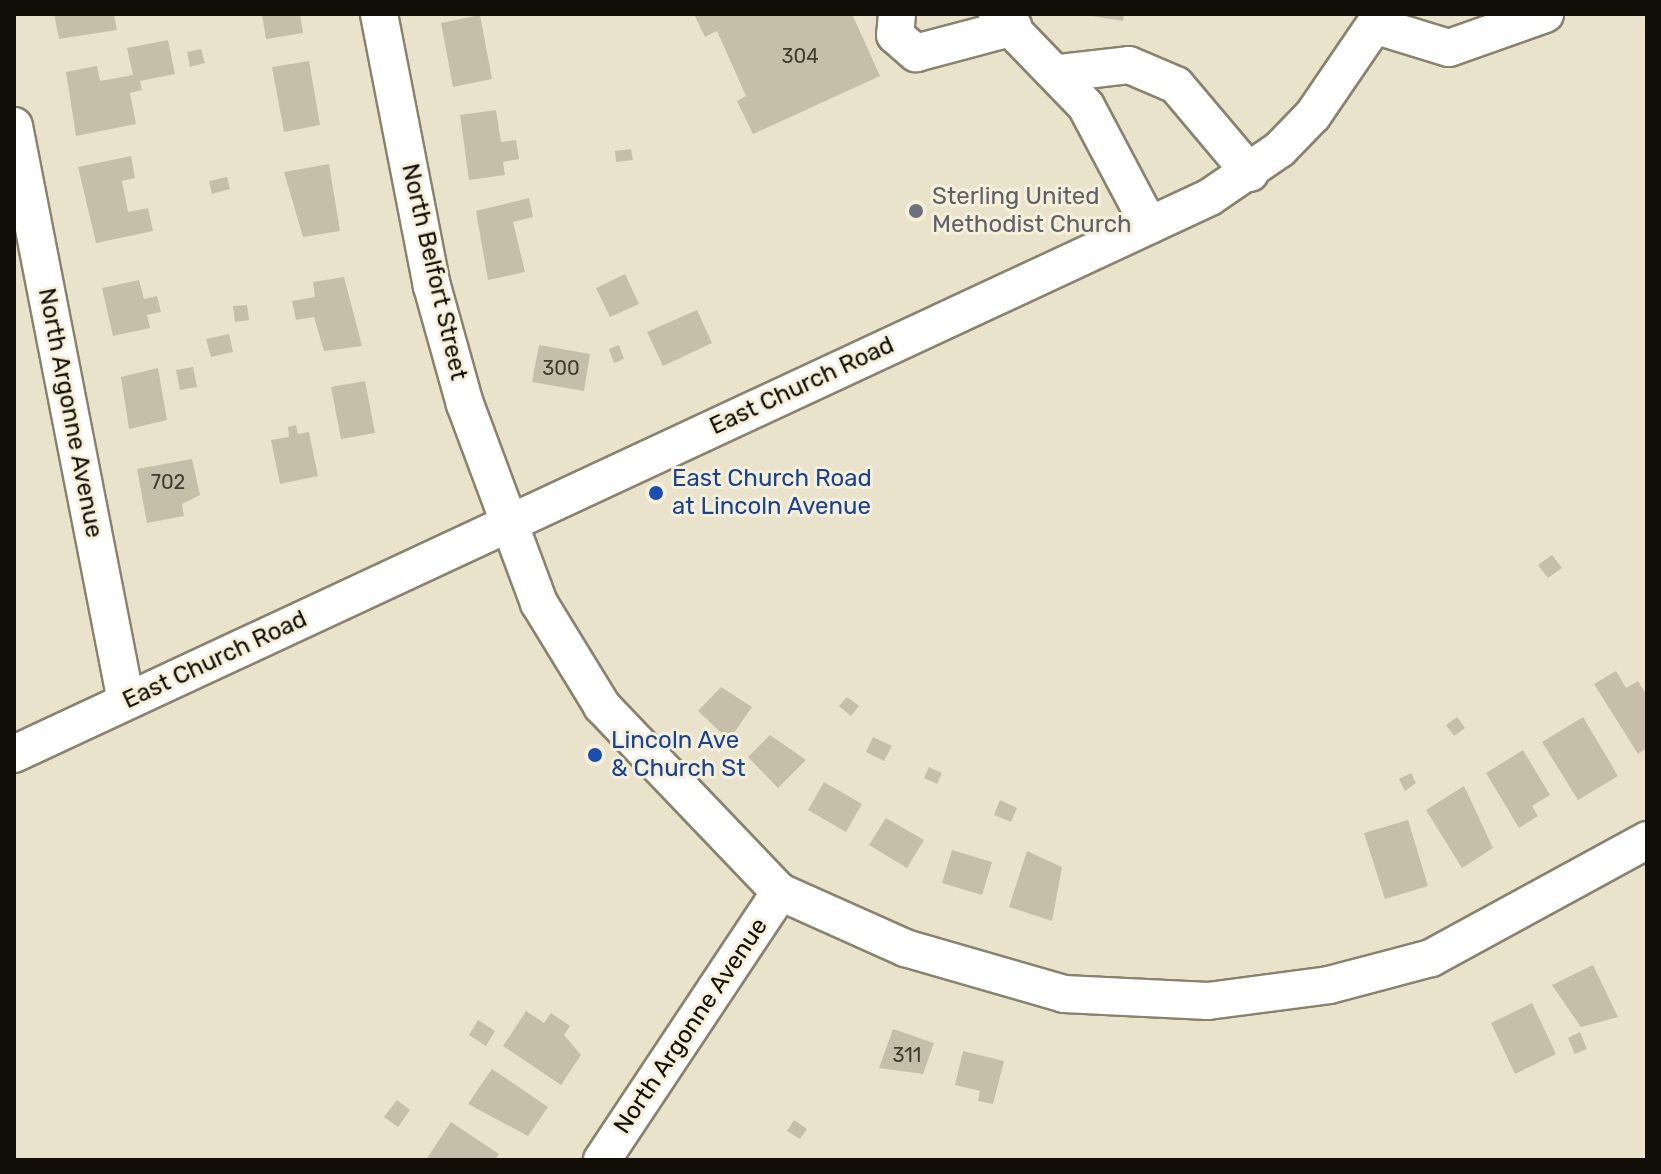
<!DOCTYPE html>
<html>
<head>
<meta charset="utf-8">
<style>
	body { margin:0 }
	#map { position:relative; width:1661px; height:1174px; overflow:hidden; background:#eae3cc; font-family:Rubik,sans-serif }
	div>[style] { position:absolute }
	[style*='--x'] { left:calc(var(--x)*1px); top:calc(var(--y)*1px); width:calc(var(--w)*1px); rotate:calc(var(--a)*1deg) }
	.building>* { inset:0; background:#c5bfa9 }
	.roads { filter:drop-shadow(2px 0 #89836e) drop-shadow(-2px 0 #89836e) drop-shadow(0 2px #89836e) drop-shadow(0 -2px #89836e) }
	.minor>* { height:36px; margin:-18px; padding:0 18px; transform-origin:18px; border-radius:18px; background:#fff }
	.dots>* { width:22px; height:22px; translate:-50% -50%; box-sizing:border-box; border:4px solid #f7f0d9; border-radius:50% }
	span { translate:-50% -50%; white-space:nowrap; text-align:center; line-height:1.15; -webkit-text-stroke:6px #f7f0d9; paint-order:stroke }
	.number-label { font-size:20px; color:#3e3b30 }
	.number-label span { -webkit-text-stroke-width:0 }
	.worship-label { font-size:24px; color:#5b616d }
	.left { translate:0 -50%; text-align:left }
	.street-label { font-size:24px; color:#110f07 }
	.transit-label { font-size:24px; color:#164399 }
	.frame { position:absolute; inset:0; border:16px solid #110f07; pointer-events:none }
</style>
</head>
<body>
<div id="map">
	<div class="building">
		<i style="clip-path:polygon(54px 14px,114px 14px,117px 30px,59px 39px)"></i>
		<i style="clip-path:polygon(262px 14px,300px 14px,303px 33px,266px 39px)"></i>
		<i style="clip-path:polygon(694px 14px,852px 14px,880px 76px,753px 134px,737px 101px,746px 96px,717px 31px,705px 37px)"></i>
		<i style="clip-path:polygon(1078px 14px,1124px 14px,1123px 21px)"></i>
		<i style="clip-path:polygon(480px 15px,492px 79px,453px 87px,441px 23px)"></i>
		<i style="clip-path:polygon(168px 40px,175px 74px,140px 81px,142px 90px,130px 93px,136px 124px,76px 136px,66px 72px,97px 66px,100px 81px,133px 75px,127px 48px)"></i>
		<i style="clip-path:polygon(201px 49px,205px 63px,190px 67px,187px 52px)"></i>
		<i style="clip-path:polygon(309px 61px,320px 125px,284px 132px,272px 67px)"></i>
		<i style="clip-path:polygon(496px 110px,501px 142px,516px 140px,519px 159px,503px 162px,505px 175px,469px 180px,460px 115px)"></i>
		<i style="clip-path:polygon(631px 149px,633px 160px,616px 162px,615px 151px)"></i>
		<i style="clip-path:polygon(131px 156px,135px 178px,122px 181px,128px 212px,148px 208px,153px 231px,96px 243px,78px 167px)"></i>
		<i style="clip-path:polygon(329px 164px,340px 231px,303px 237px,284px 172px)"></i>
		<i style="clip-path:polygon(227px 177px,230px 189px,212px 194px,209px 181px)"></i>
		<i style="clip-path:polygon(529px 198px,533px 217px,513px 222px,525px 272px,488px 280px,476px 211px)"></i>
		<i style="clip-path:polygon(625px 274px,639px 304px,610px 317px,596px 288px)"></i>
		<i style="clip-path:polygon(344px 277px,362px 346px,324px 351px,314px 317px,296px 320px,292px 301px,315px 297px,313px 282px)"></i>
		<i style="clip-path:polygon(139px 280px,144px 299px,157px 296px,161px 312px,147px 315px,150px 328px,113px 336px,102px 288px)"></i>
		<i style="clip-path:polygon(247px 305px,249px 320px,235px 322px,233px 306px)"></i>
		<i style="clip-path:polygon(697px 310px,712px 343px,663px 366px,647px 332px)"></i>
		<i style="clip-path:polygon(229px 334px,233px 352px,211px 357px,206px 339px)"></i>
		<i style="clip-path:polygon(539px 345px,590px 354px,584px 391px,532px 382px)"></i>
		<i style="clip-path:polygon(619px 345px,624px 359px,614px 363px,609px 349px)"></i>
		<i style="clip-path:polygon(193px 367px,197px 387px,180px 390px,176px 370px)"></i>
		<i style="clip-path:polygon(158px 368px,167px 420px,129px 429px,121px 377px)"></i>
		<i style="clip-path:polygon(365px 381px,375px 433px,341px 439px,331px 387px)"></i>
		<i style="clip-path:polygon(296px 425px,298px 434px,309px 432px,318px 476px,280px 484px,271px 440px,289px 437px,288px 427px)"></i>
		<i style="clip-path:polygon(192px 459px,200px 495px,182px 504px,184px 516px,147px 523px,137px 469px)"></i>
		<i style="clip-path:polygon(1552px 555px,1562px 568px,1548px 578px,1538px 565px)"></i>
		<i style="clip-path:polygon(1616px 671px,1626px 688px,1638px 681px,1647px 696px,1647px 748px,1638px 754px,1594px 684px)"></i>
		<i style="clip-path:polygon(721px 687px,752px 707px,729px 740px,698px 711px)"></i>
		<i style="clip-path:polygon(847px 697px,859px 706px,851px 716px,839px 706px)"></i>
		<i style="clip-path:polygon(1457px 717px,1465px 728px,1454px 736px,1446px 725px)"></i>
		<i style="clip-path:polygon(1583px 717px,1618px 776px,1578px 800px,1542px 742px)"></i>
		<i style="clip-path:polygon(770px 735px,806px 760px,778px 788px,748px 757px)"></i>
		<i style="clip-path:polygon(873px 737px,892px 746px,884px 761px,866px 752px)"></i>
		<i style="clip-path:polygon(1523px 750px,1550px 795px,1532px 806px,1538px 816px,1519px 828px,1486px 773px)"></i>
		<i style="clip-path:polygon(929px 767px,942px 773px,937px 784px,924px 778px)"></i>
		<i style="clip-path:polygon(1411px 773px,1416px 783px,1405px 791px,1399px 779px)"></i>
		<i style="clip-path:polygon(824px 782px,862px 804px,846px 832px,808px 810px)"></i>
		<i style="clip-path:polygon(1464px 786px,1493px 848px,1462px 868px,1426px 810px)"></i>
		<i style="clip-path:polygon(1000px 800px,1017px 808px,1011px 822px,994px 815px)"></i>
		<i style="clip-path:polygon(886px 818px,924px 840px,907px 868px,869px 845px)"></i>
		<i style="clip-path:polygon(1408px 820px,1428px 886px,1385px 899px,1364px 833px)"></i>
		<i style="clip-path:polygon(952px 850px,992px 862px,982px 895px,942px 883px)"></i>
		<i style="clip-path:polygon(1027px 851px,1062px 867px,1052px 921px,1009px 907px)"></i>
		<i style="clip-path:polygon(1593px 965px,1618px 1017px,1581px 1027px,1552px 985px)"></i>
		<i style="clip-path:polygon(1532px 1003px,1556px 1054px,1515px 1074px,1491px 1023px)"></i>
		<i style="clip-path:polygon(526px 1011px,544px 1023px,551px 1013px,570px 1026px,564px 1035px,581px 1055px,561px 1085px,503px 1046px)"></i>
		<i style="clip-path:polygon(478px 1020px,495px 1031px,486px 1046px,469px 1035px)"></i>
		<i style="clip-path:polygon(893px 1029px,934px 1043px,923px 1074px,879px 1068px)"></i>
		<i style="clip-path:polygon(1580px 1032px,1587px 1049px,1575px 1054px,1568px 1038px)"></i>
		<i style="clip-path:polygon(963px 1051px,1004px 1061px,993px 1104px,978px 1101px,980px 1091px,955px 1085px)"></i>
		<i style="clip-path:polygon(492px 1069px,548px 1107px,528px 1136px,468px 1104px)"></i>
		<i style="clip-path:polygon(397px 1100px,410px 1110px,398px 1127px,384px 1117px)"></i>
		<i style="clip-path:polygon(794px 1120px,807px 1129px,800px 1139px,787px 1131px)"></i>
		<i style="clip-path:polygon(451px 1122px,499px 1154px,495px 1160px,426px 1160px)"></i>
	</div>
	<div class="roads">
		<div class="minor">
			<i style="--x:379;--y:14;--w:277;--a:79"></i>
			<i style="--x:432;--y:286;--w:123;--a:74.4"></i>
			<i style="--x:465;--y:404;--w:212;--a:69.6"></i>
			<i style="--x:539;--y:603;--w:121;--a:58.5"></i>
			<i style="--x:602;--y:706;--w:257;--a:46.3"></i>
			<i style="--x:780;--y:892;--w:137;--a:24.1"></i>
			<i style="--x:905;--y:948;--w:166;--a:16.1"></i>
			<i style="--x:1064;--y:994;--w:144;--a:2.8"></i>
			<i style="--x:1208;--y:1001;--w:122;--a:-7.5"></i>
			<i style="--x:1329;--y:985;--w:106;--a:-14.8"></i>
			<i style="--x:1431;--y:958;--w:246;--a:-28.6"></i>
			<i style="--x:897;--y:14;--w:21;--a:95"></i>
			<i style="--x:895;--y:35;--w:28;--a:41"></i>
			<i style="--x:916;--y:53;--w:101;--a:-14.9"></i>
			<i style="--x:997;--y:14;--w:128;--a:45.9"></i>
			<i style="--x:1086;--y:106;--w:135;--a:62.1"></i>
			<i style="--x:1377;--y:26;--w:75;--a:17"></i>
			<i style="--x:1449;--y:48;--w:102;--a:-19.5"></i>
			<i style="--x:1060;--y:73;--w:69;--a:-6.6"></i>
			<i style="--x:1129;--y:65;--w:51;--a:23.1"></i>
			<i style="--x:1176;--y:85;--w:115;--a:49.9"></i>
			<i style="--x:14;--y:126;--w:586;--a:78.98"></i>
			<i style="--x:14;--y:754;--w:1319;--a:-24.97"></i>
			<i style="--x:1210;--y:197;--w:85;--a:-34.4"></i>
			<i style="--x:1280;--y:149;--w:47;--a:-45.9"></i>
			<i style="--x:1313;--y:115;--w:122;--a:-55.7"></i>
			<i style="--x:602;--y:1160;--w:322;--a:-56.4"></i>
		</div>
	</div>
	<div class="dots">
		<i style="left:916px;top:211px;background:#6b7280"></i>
		<i style="left:656px;top:493px;background:#1a4fb4"></i>
		<i style="left:595px;top:755px;background:#1a4fb4"></i>
	</div>
	<div class="number-label">
		<span style="left:800px;top:56px">304</span>
		<span style="left:561px;top:368px">300</span>
		<span style="left:168px;top:482px">702</span>
		<span style="left:907px;top:1055px">311</span>
	</div>
	<div class="worship-label">
		<span class="left" style="left:932px;top:211px">Sterling United<br>Methodist Church</span>
	</div>
	<div class="street-label">
		<span style="left:434px;top:272px;rotate:77deg">North Belfort Street</span>
		<span style="left:802px;top:386px;rotate:-25deg">East Church Road</span>
		<span style="left:70px;top:413px;rotate:79deg">North Argonne Avenue</span>
		<span style="left:215px;top:660px;rotate:-25deg">East Church Road</span>
		<span style="left:691px;top:1026px;rotate:-56deg">North Argonne Avenue</span>
	</div>
	<div class="transit-label">
		<span class="left" style="left:672px;top:493px">East Church Road<br>at Lincoln Avenue</span>
		<span class="left" style="left:611px;top:755px">Lincoln Ave<br>&amp; Church St</span>
	</div>
	<div class="frame"></div>
</div>
</body>
</html>
